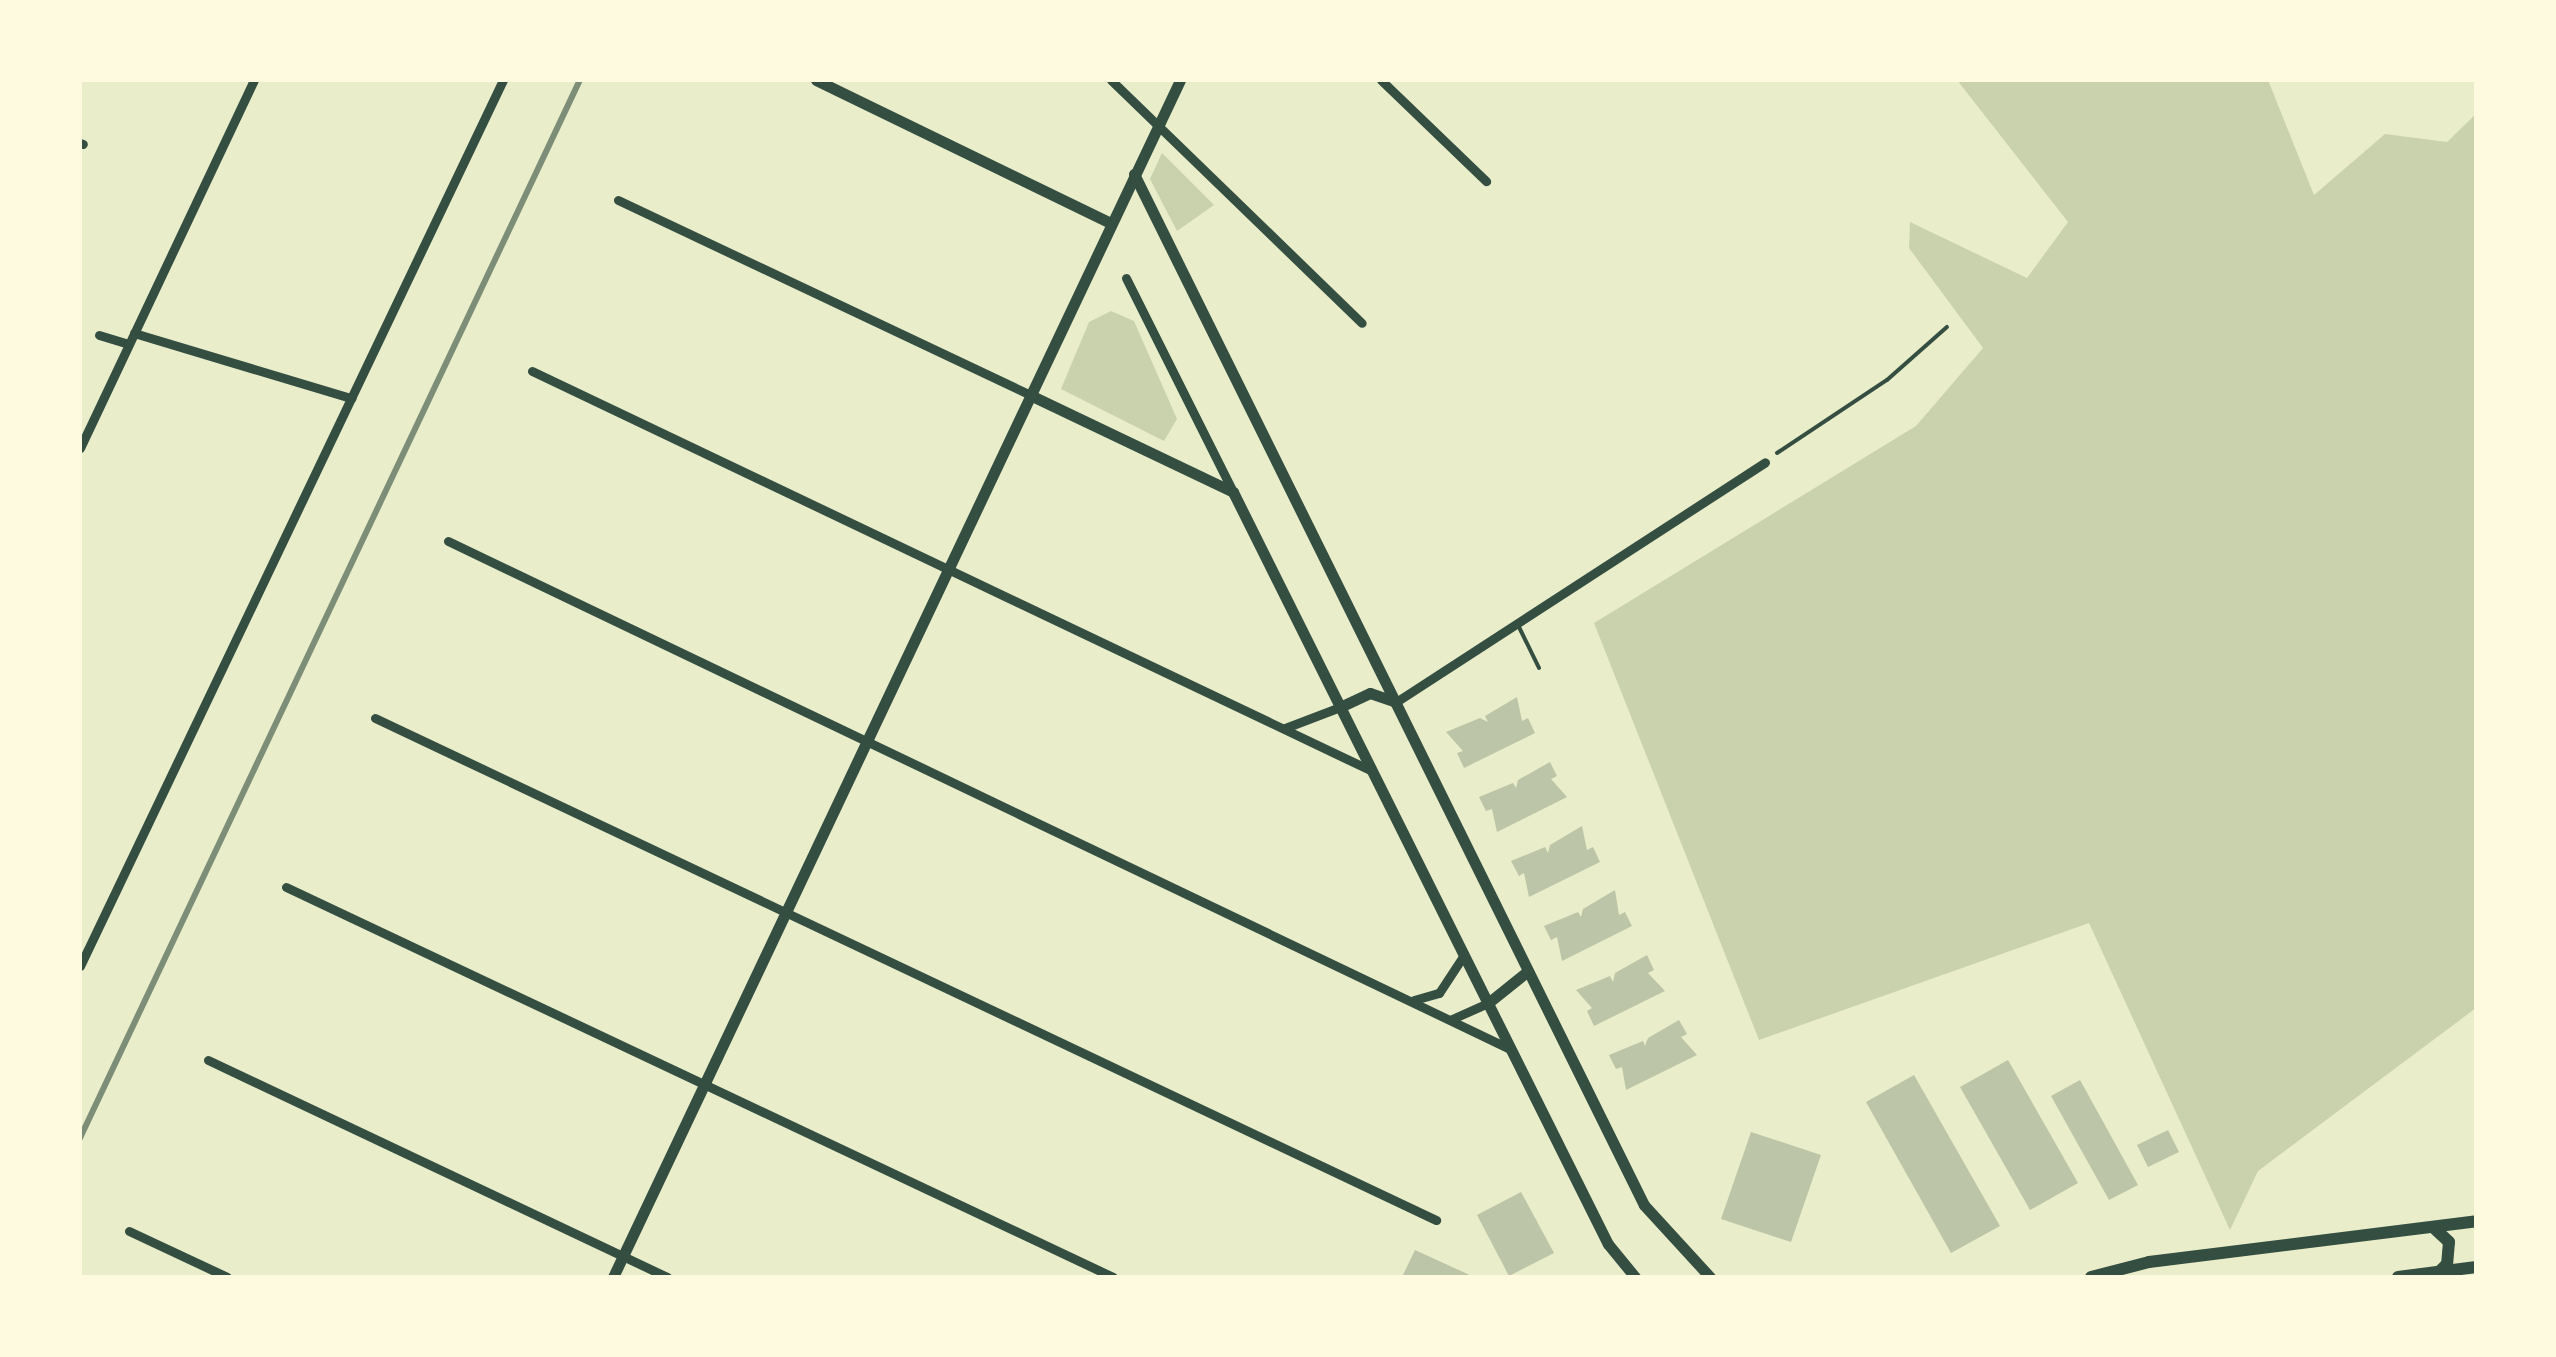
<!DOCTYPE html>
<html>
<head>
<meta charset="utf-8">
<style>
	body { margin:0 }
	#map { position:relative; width:2556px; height:1357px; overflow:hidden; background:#e9edc9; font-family:"Archivo Narrow",sans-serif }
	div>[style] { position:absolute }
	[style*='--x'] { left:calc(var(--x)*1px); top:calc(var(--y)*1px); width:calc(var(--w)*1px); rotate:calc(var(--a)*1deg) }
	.green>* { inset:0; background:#cad2ad }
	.building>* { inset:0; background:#bcc5a7 }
	.path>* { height:4px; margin:-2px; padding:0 2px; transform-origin:2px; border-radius:2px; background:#344e41 }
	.service>* { height:4px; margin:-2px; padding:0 2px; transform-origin:2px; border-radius:2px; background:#344e41 }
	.minor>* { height:9px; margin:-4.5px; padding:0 4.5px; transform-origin:4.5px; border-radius:4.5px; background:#344e41 }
	.tertiary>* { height:11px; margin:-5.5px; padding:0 5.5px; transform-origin:5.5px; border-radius:5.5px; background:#344e41 }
	.secondary>* { height:12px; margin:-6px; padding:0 6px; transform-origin:6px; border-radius:6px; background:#344e41 }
	.rail>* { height:6px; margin:-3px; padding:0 3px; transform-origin:3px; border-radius:3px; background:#7c8e77 }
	span { translate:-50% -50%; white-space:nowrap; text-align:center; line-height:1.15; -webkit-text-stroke:8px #fefae0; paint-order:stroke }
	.frame { position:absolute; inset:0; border:82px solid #fefae0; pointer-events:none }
</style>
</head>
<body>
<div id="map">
	<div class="green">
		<i style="clip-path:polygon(1957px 80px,2268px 80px,2314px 195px,2385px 134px,2447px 142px,2476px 114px,2476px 1008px,2258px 1171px,2230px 1230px,2089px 923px,1759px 1040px,1594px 623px,1916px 426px,1983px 348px,1909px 248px,1910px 222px,2027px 278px,2068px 222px)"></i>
		<i style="clip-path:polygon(1162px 153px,1214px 205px,1177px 231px,1150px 179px)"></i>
		<i style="clip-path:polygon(1111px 311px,1134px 321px,1177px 419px,1164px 441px,1061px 389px,1089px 322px)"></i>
	</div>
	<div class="building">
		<i style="clip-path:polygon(1517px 697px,1522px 721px,1528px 718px,1535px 733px,1464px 768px,1457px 753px,1463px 751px,1446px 732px,1480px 718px,1488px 722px,1485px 716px)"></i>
		<i style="clip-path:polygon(1550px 762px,1557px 776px,1551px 779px,1567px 797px,1497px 832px,1492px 809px,1486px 811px,1479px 797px,1513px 783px,1516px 788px,1518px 780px)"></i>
		<i style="clip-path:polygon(1582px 826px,1587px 850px,1593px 847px,1600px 862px,1529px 897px,1524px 873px,1519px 876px,1511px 861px,1545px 847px,1548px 853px,1550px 845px)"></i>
		<i style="clip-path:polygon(1615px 890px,1619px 915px,1625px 912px,1632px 926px,1562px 961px,1557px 937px,1551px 940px,1544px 926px,1578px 912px,1581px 917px,1583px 909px)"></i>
		<i style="clip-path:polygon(1647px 955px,1654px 970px,1648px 973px,1665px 991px,1594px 1026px,1587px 1011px,1592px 1008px,1576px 990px,1610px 976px,1613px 982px,1615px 973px)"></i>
		<i style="clip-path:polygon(1679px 1020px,1687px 1034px,1681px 1037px,1697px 1055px,1626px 1090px,1622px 1067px,1616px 1069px,1609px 1055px,1643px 1041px,1645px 1046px,1648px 1038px)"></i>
		<i style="clip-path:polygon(2008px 1060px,2078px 1183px,2030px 1210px,1960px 1087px)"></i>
		<i style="clip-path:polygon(1914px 1075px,2000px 1226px,1951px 1253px,1866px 1102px)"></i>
		<i style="clip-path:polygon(2080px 1080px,2138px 1185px,2109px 1200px,2051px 1096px)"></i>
		<i style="clip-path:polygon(2168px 1130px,2179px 1152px,2148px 1167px,2137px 1145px)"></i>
		<i style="clip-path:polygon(1751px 1132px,1821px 1155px,1791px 1242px,1721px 1219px)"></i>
		<i style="clip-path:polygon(1521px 1192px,1554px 1253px,1509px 1276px,1477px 1215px)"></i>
		<i style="clip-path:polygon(1415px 1250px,1474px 1277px,1402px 1277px)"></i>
	</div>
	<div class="path">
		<i style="--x:1777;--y:453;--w:132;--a:-33.6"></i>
		<i style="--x:1887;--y:380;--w:80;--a:-41.5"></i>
	</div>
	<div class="service">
		<i style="--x:1517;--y:623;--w:50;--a:63.9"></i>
	</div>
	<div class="minor">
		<i style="--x:1111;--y:80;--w:349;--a:44.1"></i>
		<i style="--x:1381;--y:80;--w:146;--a:43.9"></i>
		<i style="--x:80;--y:143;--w:3;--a:18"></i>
		<i style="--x:618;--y:200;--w:456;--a:25.3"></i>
		<i style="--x:1126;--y:278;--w:237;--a:63.4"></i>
		<i style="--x:134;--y:333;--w:227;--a:16.7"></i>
		<i style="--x:99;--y:335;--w:31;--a:17"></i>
		<i style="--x:532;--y:371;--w:930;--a:25.46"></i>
		<i style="--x:80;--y:448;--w:407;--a:-64.7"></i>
		<i style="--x:448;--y:541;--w:1177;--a:25.56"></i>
		<i style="--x:1396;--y:702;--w:440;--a:-33"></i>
		<i style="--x:375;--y:718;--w:1174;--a:25.32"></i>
		<i style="--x:1285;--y:728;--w:59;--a:-20.9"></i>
		<i style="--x:286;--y:887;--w:914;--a:25.25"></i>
		<i style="--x:80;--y:966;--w:982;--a:-64.48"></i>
		<i style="--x:1414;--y:1000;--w:26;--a:-16"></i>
		<i style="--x:1439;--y:993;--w:45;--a:-56.7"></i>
		<i style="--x:1452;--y:1019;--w:39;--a:-24"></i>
		<i style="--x:208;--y:1060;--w:508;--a:25.3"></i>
		<i style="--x:129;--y:1231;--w:108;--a:25.1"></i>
	</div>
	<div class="tertiary">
		<i style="--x:816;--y:80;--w:328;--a:25.9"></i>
		<i style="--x:1134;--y:174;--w:1150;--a:63.68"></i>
		<i style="--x:1644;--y:1205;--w:98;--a:47.5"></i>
		<i style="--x:1030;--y:395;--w:225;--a:25.5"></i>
		<i style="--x:1233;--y:492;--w:840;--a:63.5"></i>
		<i style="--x:1608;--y:1244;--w:43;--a:50.7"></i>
		<i style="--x:1340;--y:707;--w:33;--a:-25"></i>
		<i style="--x:1370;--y:693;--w:28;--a:19"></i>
		<i style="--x:1488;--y:1003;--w:51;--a:-38.7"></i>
		<i style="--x:613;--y:1277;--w:1324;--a:-64.65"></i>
	</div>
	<div class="secondary">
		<i style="--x:2433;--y:1227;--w:22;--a:43"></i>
		<i style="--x:2449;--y:1242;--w:22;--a:95"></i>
		<i style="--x:2447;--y:1264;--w:11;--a:135"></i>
		<i style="--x:2091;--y:1277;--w:60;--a:-14.5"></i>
		<i style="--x:2149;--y:1262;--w:330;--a:-7.1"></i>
		<i style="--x:2398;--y:1277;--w:79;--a:-7.3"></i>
	</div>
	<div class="rail">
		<i style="--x:80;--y:1138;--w:1170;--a:-64.71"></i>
	</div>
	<div class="frame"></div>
</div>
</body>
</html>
